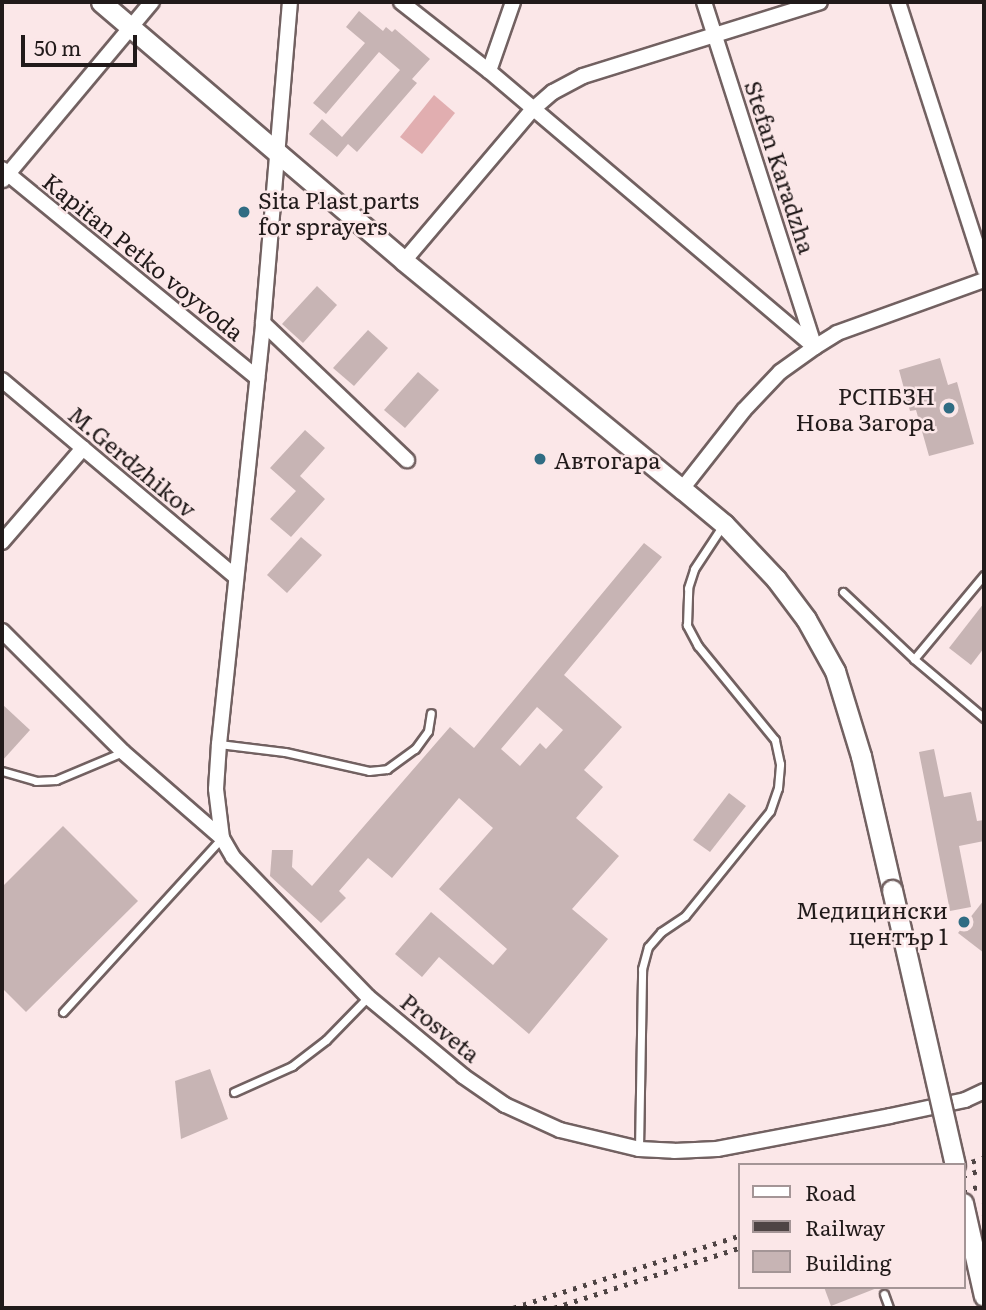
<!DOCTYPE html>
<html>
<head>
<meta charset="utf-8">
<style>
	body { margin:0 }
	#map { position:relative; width:986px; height:1310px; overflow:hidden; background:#fbe7e8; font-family:Literata,serif }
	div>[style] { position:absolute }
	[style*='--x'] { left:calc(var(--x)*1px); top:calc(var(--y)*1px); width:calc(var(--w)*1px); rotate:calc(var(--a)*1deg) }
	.green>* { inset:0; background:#e1aeb0 }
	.building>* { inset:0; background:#c7b4b4 }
	.roads { filter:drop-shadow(2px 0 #726161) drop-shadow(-2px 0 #726161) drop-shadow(0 2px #726161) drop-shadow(0 -2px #726161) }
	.service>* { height:7px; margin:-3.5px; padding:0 3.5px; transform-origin:3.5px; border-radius:3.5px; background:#fff }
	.minor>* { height:14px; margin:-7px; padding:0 7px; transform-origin:7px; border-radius:7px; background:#fff }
	.secondary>* { height:19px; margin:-9.5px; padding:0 9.5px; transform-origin:9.5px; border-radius:9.5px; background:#fff }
	.rail>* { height:4.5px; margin-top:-2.25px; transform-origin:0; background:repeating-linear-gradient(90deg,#4e4444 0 3.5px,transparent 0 10.5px) }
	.bridges { filter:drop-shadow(2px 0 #726161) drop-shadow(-2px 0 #726161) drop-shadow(0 2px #726161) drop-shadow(0 -2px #726161) }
	.secondary-bridge>* { height:19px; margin:-9.5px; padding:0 9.5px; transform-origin:9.5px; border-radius:9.5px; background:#fff }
	.dots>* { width:19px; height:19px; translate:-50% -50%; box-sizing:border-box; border:4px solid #fbe7e8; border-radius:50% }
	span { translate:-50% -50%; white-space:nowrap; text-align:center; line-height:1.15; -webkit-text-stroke:5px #fbe7e8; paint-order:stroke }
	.street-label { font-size:23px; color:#211a1a }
	.poi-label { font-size:23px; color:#211a1a }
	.left { translate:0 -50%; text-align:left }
	.right { translate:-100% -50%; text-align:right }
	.frame { position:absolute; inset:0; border:4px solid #211a1a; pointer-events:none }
	.legend { position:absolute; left:738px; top:1163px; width:228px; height:126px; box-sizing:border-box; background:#fbe7e8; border:2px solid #a49596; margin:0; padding:9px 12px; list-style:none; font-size:21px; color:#211a1a }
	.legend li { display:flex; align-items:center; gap:14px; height:35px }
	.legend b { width:35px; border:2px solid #a49596 }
	.scale { position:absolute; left:21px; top:35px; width:116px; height:32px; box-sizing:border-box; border:4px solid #211a1a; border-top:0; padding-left:9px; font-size:21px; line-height:24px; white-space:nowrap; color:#211a1a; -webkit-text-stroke:5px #fbe7e8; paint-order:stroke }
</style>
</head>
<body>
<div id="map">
	<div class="green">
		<i style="clip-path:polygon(434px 95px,455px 113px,422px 154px,400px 137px)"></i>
	</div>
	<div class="building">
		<i style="clip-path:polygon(359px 11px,383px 31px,386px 27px,392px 32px,395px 29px,430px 59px,412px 79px,417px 83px,357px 152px,348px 144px,337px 157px,309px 134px,322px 119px,342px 137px,400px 70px,379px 52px,326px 114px,313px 103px,365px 43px,346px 27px)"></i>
		<i style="clip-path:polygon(317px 286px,337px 305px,303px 343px,282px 324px)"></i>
		<i style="clip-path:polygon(368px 330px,388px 348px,354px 386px,333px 368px)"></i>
		<i style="clip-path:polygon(940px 358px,948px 385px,957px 382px,974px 444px,929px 456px,916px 410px,910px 411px,899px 370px)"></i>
		<i style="clip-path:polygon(418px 372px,439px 390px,405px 428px,384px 410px)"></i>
		<i style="clip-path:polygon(305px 430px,325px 448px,300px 476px,325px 499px,291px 537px,270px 519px,296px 491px,270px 468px)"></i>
		<i style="clip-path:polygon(301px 537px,322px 555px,287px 593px,267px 575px)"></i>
		<i style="clip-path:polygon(evenodd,644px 543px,662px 557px,564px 675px,622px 727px,584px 770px,603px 787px,576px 818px,619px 856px,572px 909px,608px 939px,529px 1034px,439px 957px,422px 977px,395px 954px,431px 912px,493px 965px,507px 949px,439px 889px,493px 828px,459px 798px,392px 878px,368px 858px,339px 891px,346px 898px,321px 923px,270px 876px,272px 850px,293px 850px,292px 867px,312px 886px,450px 727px,474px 748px,644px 543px,537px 707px,563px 730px,546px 749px,540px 743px,520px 766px,501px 749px,537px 707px)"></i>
		<i style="clip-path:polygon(984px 603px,984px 648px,971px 665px,949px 648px)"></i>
		<i style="clip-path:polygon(2px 704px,30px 730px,2px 761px)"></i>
		<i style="clip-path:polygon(934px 749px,944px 797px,971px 792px,977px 821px,984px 820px,984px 841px,959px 846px,971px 907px,950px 911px,919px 752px)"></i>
		<i style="clip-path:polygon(729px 793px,746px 806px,710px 852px,693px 840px)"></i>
		<i style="clip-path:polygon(63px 826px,138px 901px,26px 1012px,2px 988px,2px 887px)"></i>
		<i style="clip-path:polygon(984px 900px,984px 953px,958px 933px)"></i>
		<i style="clip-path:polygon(210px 1069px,228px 1119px,181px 1139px,175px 1081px)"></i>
		<i style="clip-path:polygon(824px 1287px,877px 1287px,877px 1288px,831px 1306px)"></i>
	</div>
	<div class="roads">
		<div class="service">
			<i style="--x:843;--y:592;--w:98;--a:43.3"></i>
			<i style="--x:914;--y:659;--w:92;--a:40.1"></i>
			<i style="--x:914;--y:659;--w:109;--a:-50.2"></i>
			<i style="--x:219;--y:744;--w:66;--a:6.9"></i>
			<i style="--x:285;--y:752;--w:86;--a:12.7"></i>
			<i style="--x:369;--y:771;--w:18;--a:-6"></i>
			<i style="--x:387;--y:769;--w:34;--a:-36"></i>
			<i style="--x:415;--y:749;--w:22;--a:-54"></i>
			<i style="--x:428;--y:731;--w:18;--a:-81"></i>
			<i style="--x:2;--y:771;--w:35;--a:16"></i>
			<i style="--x:36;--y:781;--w:20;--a:-3"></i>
			<i style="--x:56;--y:780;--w:73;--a:-22.7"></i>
			<i style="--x:63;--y:1012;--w:236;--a:-47.6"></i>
			<i style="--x:234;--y:1092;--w:64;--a:-24.1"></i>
			<i style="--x:292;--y:1066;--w:43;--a:-37.4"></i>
			<i style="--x:326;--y:1040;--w:60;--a:-45.7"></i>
			<i style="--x:639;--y:1149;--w:180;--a:-89"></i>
			<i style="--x:642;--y:969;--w:23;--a:-75"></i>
			<i style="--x:648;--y:947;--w:20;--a:-49"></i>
			<i style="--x:661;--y:932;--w:29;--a:-34"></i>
			<i style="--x:685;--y:916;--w:135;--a:-51"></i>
			<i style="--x:770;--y:811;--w:24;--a:-71"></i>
			<i style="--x:778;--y:788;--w:24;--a:-85"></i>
			<i style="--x:780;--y:764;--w:25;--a:-102"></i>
			<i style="--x:775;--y:740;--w:122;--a:-129.3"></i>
			<i style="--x:698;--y:646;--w:24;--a:-118"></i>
			<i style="--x:687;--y:625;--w:37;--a:-88"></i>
			<i style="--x:688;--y:588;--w:20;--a:-72"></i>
			<i style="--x:694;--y:569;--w:53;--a:-56.6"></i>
			<i style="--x:884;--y:1294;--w:15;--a:70"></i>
		</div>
		<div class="minor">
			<i style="--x:401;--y:2;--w:112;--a:38.1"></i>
			<i style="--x:489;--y:71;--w:427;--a:40.3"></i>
			<i style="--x:704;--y:2;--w:360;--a:72.2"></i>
			<i style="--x:898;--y:2;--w:281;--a:72.1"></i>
			<i style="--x:489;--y:71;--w:73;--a:-70.8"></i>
			<i style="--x:2;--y:169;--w:330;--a:39.3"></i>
			<i style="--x:3;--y:180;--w:232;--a:-50.1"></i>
			<i style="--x:404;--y:261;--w:198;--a:-49.7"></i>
			<i style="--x:532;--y:110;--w:28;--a:-41"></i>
			<i style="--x:553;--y:92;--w:34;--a:-28"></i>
			<i style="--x:583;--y:76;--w:248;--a:-17.3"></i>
			<i style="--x:263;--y:323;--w:199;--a:43.6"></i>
			<i style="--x:2;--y:380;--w:304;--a:40.1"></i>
			<i style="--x:682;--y:489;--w:100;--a:-51.9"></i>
			<i style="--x:744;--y:410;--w:52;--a:-46.5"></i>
			<i style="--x:780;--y:372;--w:43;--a:-35.5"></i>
			<i style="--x:815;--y:347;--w:26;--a:-32"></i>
			<i style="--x:837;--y:333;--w:156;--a:-19.8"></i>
			<i style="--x:2;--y:542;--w:124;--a:-49.2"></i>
			<i style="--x:2;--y:631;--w:171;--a:45"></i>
			<i style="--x:123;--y:752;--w:131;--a:41"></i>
			<i style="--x:222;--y:838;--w:22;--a:60"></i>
			<i style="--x:233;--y:857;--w:194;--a:46"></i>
			<i style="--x:368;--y:997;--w:124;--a:39.7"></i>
			<i style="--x:463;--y:1076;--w:51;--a:34.6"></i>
			<i style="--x:505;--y:1105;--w:60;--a:24.4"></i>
			<i style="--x:560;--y:1130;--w:81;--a:13.5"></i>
			<i style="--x:639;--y:1149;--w:35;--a:3"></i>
			<i style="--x:674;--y:1151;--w:43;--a:-2.7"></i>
			<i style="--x:717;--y:1149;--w:176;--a:-10.8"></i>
			<i style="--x:890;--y:1116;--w:77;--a:-12"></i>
			<i style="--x:965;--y:1100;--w:21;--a:-25"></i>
			<i style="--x:222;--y:838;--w:49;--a:-97"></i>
			<i style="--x:216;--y:789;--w:45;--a:-86.2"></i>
			<i style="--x:219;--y:744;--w:423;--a:-84"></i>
			<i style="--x:263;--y:323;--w:322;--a:-85.2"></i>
		</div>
		<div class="secondary">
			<i style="--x:101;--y:2;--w:399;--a:40.5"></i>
			<i style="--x:404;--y:261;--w:360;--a:39.4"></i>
			<i style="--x:682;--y:489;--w:55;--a:39.8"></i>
			<i style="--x:724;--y:524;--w:76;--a:46.6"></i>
			<i style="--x:776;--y:579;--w:50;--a:53.1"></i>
			<i style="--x:806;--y:619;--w:60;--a:60.9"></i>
			<i style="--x:835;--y:671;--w:89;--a:73"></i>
			<i style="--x:861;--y:756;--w:138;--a:77"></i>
		</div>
	</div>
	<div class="rail">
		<i style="--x:962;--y:1165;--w:23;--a:-18"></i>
		<i style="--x:963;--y:1176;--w:22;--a:-18"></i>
		<i style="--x:963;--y:1190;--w:21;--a:-11"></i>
		<i style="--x:963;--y:1214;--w:23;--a:-23"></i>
		<i style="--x:963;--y:1226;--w:23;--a:-23"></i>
		<i style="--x:513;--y:1308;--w:237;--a:-17.7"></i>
		<i style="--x:554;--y:1308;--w:194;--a:-18"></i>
	</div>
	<div class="bridges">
		<div class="secondary-bridge">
			<i style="--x:892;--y:890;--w:282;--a:77.1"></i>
			<i style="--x:963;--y:1203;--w:95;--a:77.3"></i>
		</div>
	</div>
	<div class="dots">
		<i style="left:244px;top:212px;background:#306c83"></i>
		<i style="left:949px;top:408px;background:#306c83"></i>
		<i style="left:540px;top:459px;background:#306c83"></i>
		<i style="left:964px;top:922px;background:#306c83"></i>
	</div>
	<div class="street-label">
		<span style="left:781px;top:167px;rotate:72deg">Stefan Karadzha</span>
		<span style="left:144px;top:256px;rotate:39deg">Kapitan Petko voyvoda</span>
		<span style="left:133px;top:461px;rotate:40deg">M.Gerdzhikov</span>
		<span style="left:441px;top:1027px;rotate:39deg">Prosveta</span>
	</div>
	<div class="poi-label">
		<span class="left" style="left:258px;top:212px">Sita Plast parts<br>for sprayers</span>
		<span class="right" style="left:935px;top:408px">РСПБЗН<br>Нова Загора</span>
		<span class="left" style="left:554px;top:459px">Автогара</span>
		<span class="right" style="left:948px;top:922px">Медицински<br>център 1</span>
	</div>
	<div class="frame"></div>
	<ul class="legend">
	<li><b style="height:9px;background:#fff"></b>Road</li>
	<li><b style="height:9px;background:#4e4444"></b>Railway</li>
	<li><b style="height:19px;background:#c7b4b4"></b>Building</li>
	</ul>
	<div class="scale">50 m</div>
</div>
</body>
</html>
